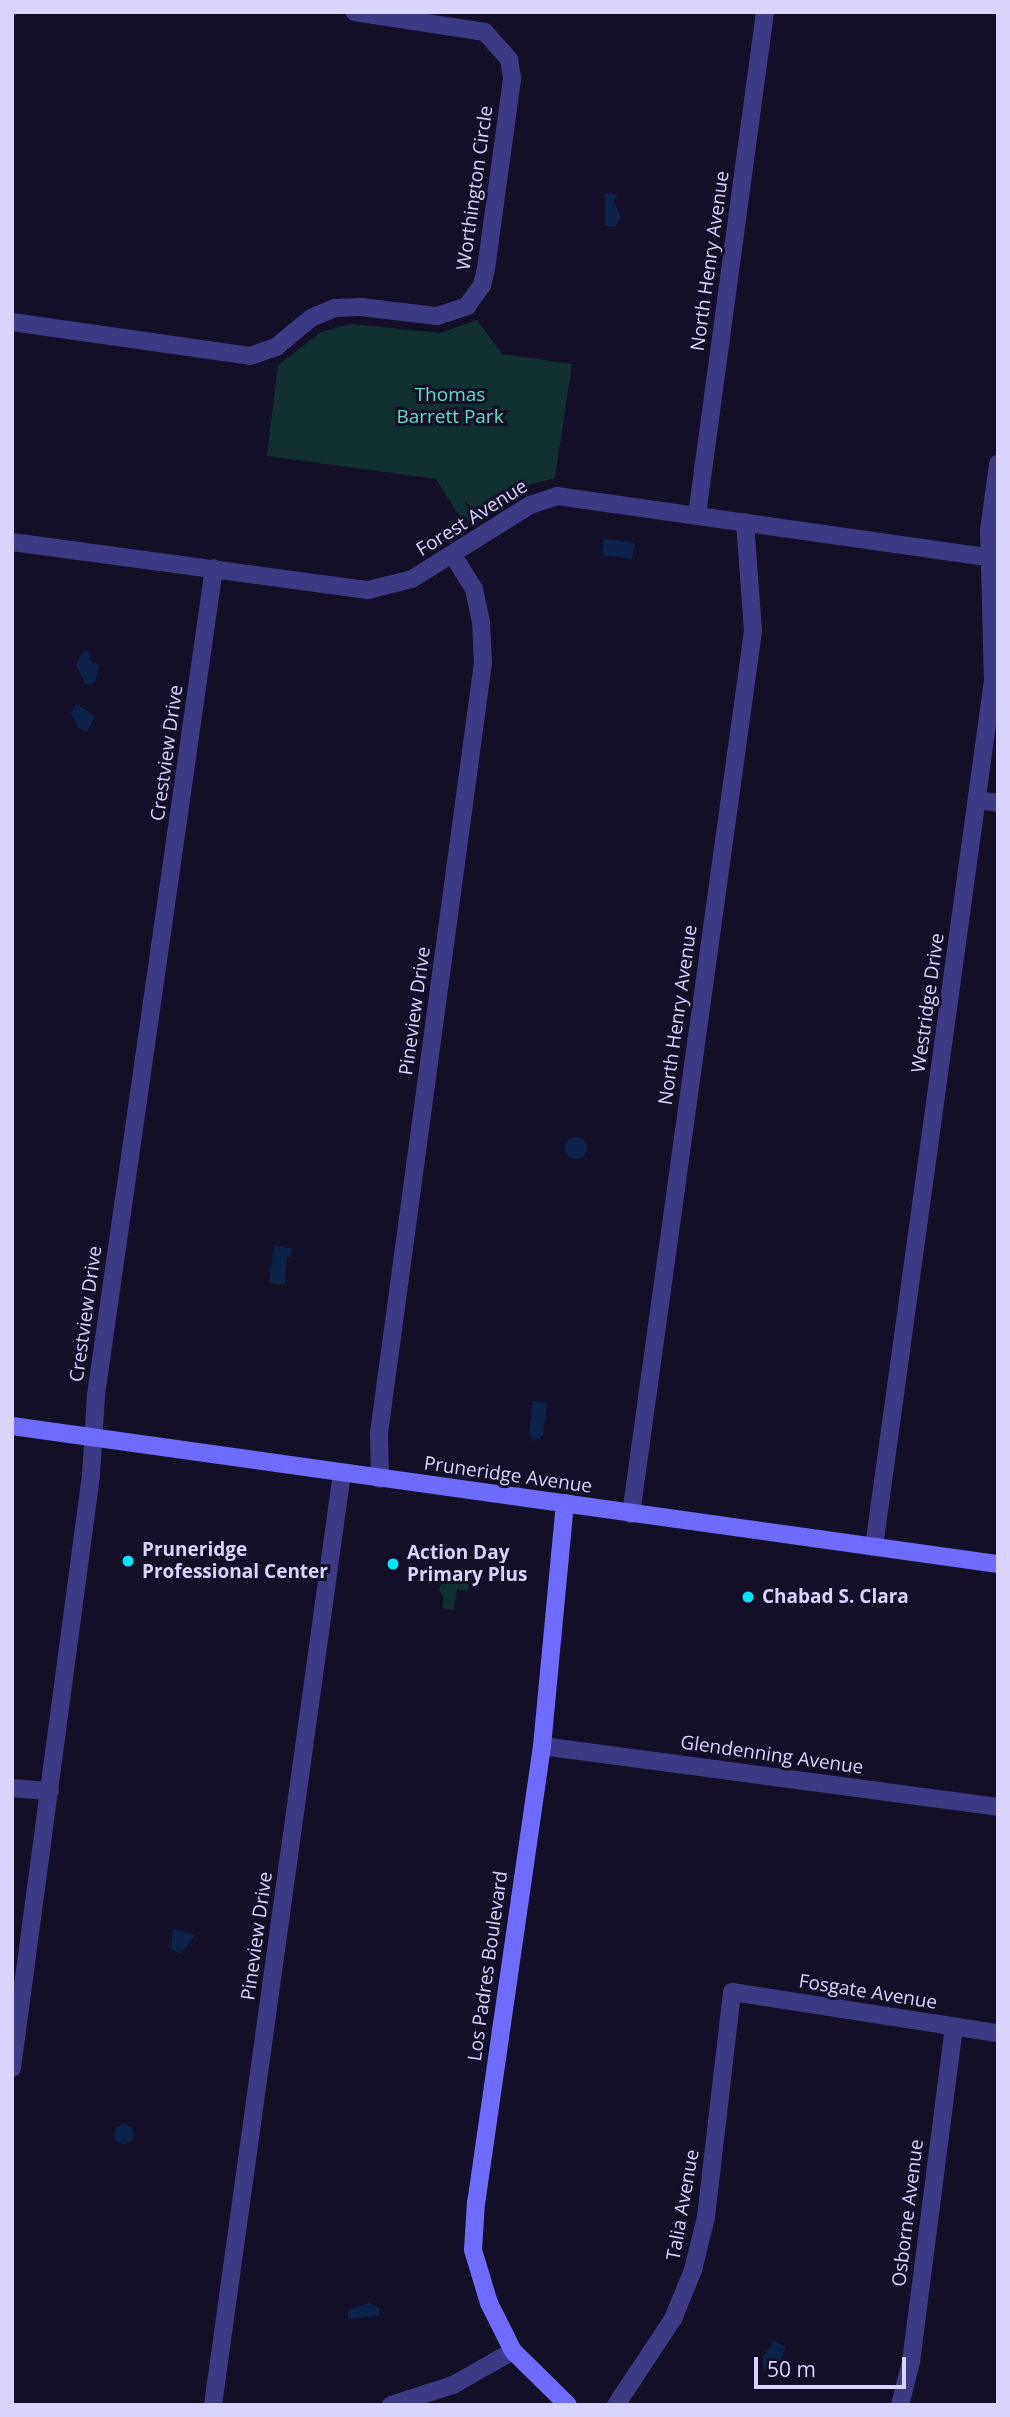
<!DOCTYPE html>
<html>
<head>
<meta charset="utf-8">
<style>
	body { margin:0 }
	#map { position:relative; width:1010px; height:2417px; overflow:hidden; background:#130f26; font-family:"Open Sans",sans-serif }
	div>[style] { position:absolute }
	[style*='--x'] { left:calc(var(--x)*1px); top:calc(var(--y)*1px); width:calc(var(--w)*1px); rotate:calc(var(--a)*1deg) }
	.green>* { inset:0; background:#12302f }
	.water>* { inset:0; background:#0c2248 }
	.round { border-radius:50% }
	.street>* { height:18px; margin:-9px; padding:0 9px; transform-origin:9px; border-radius:9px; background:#3d3a85 }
	.secondary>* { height:18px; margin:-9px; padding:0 9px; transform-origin:9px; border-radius:9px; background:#6f6bff }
	.dots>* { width:19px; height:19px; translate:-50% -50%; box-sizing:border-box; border:4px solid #130f26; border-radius:50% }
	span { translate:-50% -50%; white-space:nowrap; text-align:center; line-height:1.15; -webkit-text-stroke:6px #130f26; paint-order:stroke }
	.street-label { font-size:19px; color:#d9d4ff }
	.park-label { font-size:19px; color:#5fe0c0 }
	.poi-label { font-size:19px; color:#d9d4ff; font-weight:700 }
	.left { translate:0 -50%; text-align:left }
	.frame { position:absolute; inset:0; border:14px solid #d9d4ff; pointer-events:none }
	.scale { position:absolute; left:754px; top:2357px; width:152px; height:32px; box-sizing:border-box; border:4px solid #d9d4ff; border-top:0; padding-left:9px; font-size:21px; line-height:24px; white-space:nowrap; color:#d9d4ff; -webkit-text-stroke:5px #130f26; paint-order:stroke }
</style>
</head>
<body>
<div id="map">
	<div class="green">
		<i style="clip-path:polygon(477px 320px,502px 354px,572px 364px,555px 478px,531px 484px,466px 526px,436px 479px,267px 456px,278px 365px,321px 332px,351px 324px,440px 333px)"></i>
		<i style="clip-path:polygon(444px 1573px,470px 1576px,468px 1591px,457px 1590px,454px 1610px,442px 1608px,444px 1599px,439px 1590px)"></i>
	</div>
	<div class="water">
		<i style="clip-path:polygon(605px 193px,617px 194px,614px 201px,621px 218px,615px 227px,605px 226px)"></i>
		<i style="clip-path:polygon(604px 539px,635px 543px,632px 559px,602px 555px)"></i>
		<i style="clip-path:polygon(83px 651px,89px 652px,91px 662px,99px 665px,96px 680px,90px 684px,85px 683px,76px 665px)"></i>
		<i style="clip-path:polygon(76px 704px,95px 716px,87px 732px,78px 727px,71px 713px)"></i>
		<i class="round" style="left:565px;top:1137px;width:22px;height:22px"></i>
		<i style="clip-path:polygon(274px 1246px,292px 1248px,291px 1257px,287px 1256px,285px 1285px,269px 1283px)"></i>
		<i style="clip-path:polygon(533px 1401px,547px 1403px,543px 1436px,534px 1441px,529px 1434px)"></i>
		<i style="clip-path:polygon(173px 1929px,195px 1935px,181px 1954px,171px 1949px)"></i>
		<i class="round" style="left:114px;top:2124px;width:20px;height:20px"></i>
		<i style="clip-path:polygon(369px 2303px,379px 2308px,380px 2316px,348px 2319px,348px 2310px)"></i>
		<i style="clip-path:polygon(774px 2341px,785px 2346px,781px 2364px,777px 2370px,763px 2370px,763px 2357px)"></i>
	</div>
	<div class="street">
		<i style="--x:12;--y:322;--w:240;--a:8.1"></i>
		<i style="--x:250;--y:356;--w:28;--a:-19"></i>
		<i style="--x:276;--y:347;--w:45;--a:-39.6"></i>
		<i style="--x:311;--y:318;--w:26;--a:-23"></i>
		<i style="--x:335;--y:308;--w:26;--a:-2"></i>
		<i style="--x:361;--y:307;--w:77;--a:6.8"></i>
		<i style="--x:437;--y:316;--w:32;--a:-18"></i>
		<i style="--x:467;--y:306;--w:26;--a:-54"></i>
		<i style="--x:482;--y:285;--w:16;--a:-76"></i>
		<i style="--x:486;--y:269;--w:193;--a:-82.2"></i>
		<i style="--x:512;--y:78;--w:19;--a:-99"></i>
		<i style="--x:509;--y:59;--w:36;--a:-132"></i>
		<i style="--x:485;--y:32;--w:132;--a:-171.3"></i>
		<i style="--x:697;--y:515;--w:508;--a:-82.3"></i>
		<i style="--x:12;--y:542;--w:359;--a:7.7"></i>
		<i style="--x:368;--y:590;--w:45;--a:-14"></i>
		<i style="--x:412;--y:579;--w:139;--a:-32.1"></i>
		<i style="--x:530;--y:505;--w:28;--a:-18"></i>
		<i style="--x:557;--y:496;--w:445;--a:8.1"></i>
		<i style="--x:977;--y:800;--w:21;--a:8"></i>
		<i style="--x:380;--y:1479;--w:46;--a:-91.2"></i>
		<i style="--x:379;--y:1433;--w:777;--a:-82.31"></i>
		<i style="--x:483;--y:663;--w:41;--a:-92.8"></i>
		<i style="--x:481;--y:622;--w:34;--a:-102"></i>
		<i style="--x:474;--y:589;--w:39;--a:-122"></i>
		<i style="--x:631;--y:1514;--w:891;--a:-82.13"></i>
		<i style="--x:753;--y:631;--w:109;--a:-94.2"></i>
		<i style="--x:874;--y:1547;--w:874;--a:-82.18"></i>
		<i style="--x:993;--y:681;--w:151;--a:-91.5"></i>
		<i style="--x:989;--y:530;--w:67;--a:-82.2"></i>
		<i style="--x:542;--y:1746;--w:460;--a:7.6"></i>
		<i style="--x:12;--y:1788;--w:38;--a:5"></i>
		<i style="--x:12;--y:2068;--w:598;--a:-82.41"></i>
		<i style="--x:91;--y:1475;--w:80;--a:-86.4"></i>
		<i style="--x:96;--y:1395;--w:835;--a:-81.88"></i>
		<i style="--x:213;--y:2405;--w:941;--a:-82.12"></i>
		<i style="--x:391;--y:2405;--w:65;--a:-17.9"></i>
		<i style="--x:453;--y:2385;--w:69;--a:-29.5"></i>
		<i style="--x:616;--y:2405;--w:103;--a:-56.5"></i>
		<i style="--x:673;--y:2319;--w:53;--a:-67.8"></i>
		<i style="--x:693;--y:2270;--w:55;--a:-76.2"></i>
		<i style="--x:706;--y:2217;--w:226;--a:-83.4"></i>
		<i style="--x:732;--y:1992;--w:269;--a:8.8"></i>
		<i style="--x:900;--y:2405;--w:44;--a:-75.7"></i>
		<i style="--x:911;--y:2362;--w:338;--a:-82.7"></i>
	</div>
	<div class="secondary">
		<i style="--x:12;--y:1426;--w:996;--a:7.97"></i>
		<i style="--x:565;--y:1503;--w:244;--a:95.4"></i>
		<i style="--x:542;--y:1746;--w:461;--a:98.2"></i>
		<i style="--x:476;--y:2202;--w:48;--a:93.6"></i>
		<i style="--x:473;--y:2250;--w:55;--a:73.2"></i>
		<i style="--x:489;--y:2303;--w:54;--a:63.4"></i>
		<i style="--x:513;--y:2351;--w:77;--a:44.5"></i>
	</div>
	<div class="dots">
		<i style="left:128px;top:1561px;background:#00e5ff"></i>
		<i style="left:393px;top:1564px;background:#00e5ff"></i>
		<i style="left:748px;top:1597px;background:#00e5ff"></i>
	</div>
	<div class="street-label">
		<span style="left:475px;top:188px;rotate:-82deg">Worthington Circle</span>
		<span style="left:710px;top:261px;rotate:-82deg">North Henry Avenue</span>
		<span style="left:472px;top:518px;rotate:-32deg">Forest Avenue</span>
		<span style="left:167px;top:753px;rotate:-82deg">Crestview Drive</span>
		<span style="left:928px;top:1003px;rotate:-82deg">Westridge Drive</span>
		<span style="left:415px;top:1011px;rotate:-82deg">Pineview Drive</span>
		<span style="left:678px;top:1015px;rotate:-82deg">North Henry Avenue</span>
		<span style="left:86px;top:1314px;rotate:-82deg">Crestview Drive</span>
		<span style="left:508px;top:1475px;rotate:8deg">Pruneridge Avenue</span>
		<span style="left:772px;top:1755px;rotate:8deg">Glendenning Avenue</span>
		<span style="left:257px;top:1936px;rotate:-82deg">Pineview Drive</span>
		<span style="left:488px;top:1966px;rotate:-82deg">Los Padres Boulevard</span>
		<span style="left:868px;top:1992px;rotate:9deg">Fosgate Avenue</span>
		<span style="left:683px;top:2205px;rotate:-80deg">Talia Avenue</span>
		<span style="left:908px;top:2213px;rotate:-83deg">Osborne Avenue</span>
	</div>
	<div class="park-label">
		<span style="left:450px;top:406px">Thomas<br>Barrett Park</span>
	</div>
	<div class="poi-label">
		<span class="left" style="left:142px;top:1561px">Pruneridge<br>Professional Center</span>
		<span class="left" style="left:407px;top:1564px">Action Day<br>Primary Plus</span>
		<span class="left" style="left:762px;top:1597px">Chabad S. Clara</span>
	</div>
	<div class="frame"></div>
	<div class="scale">50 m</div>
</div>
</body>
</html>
